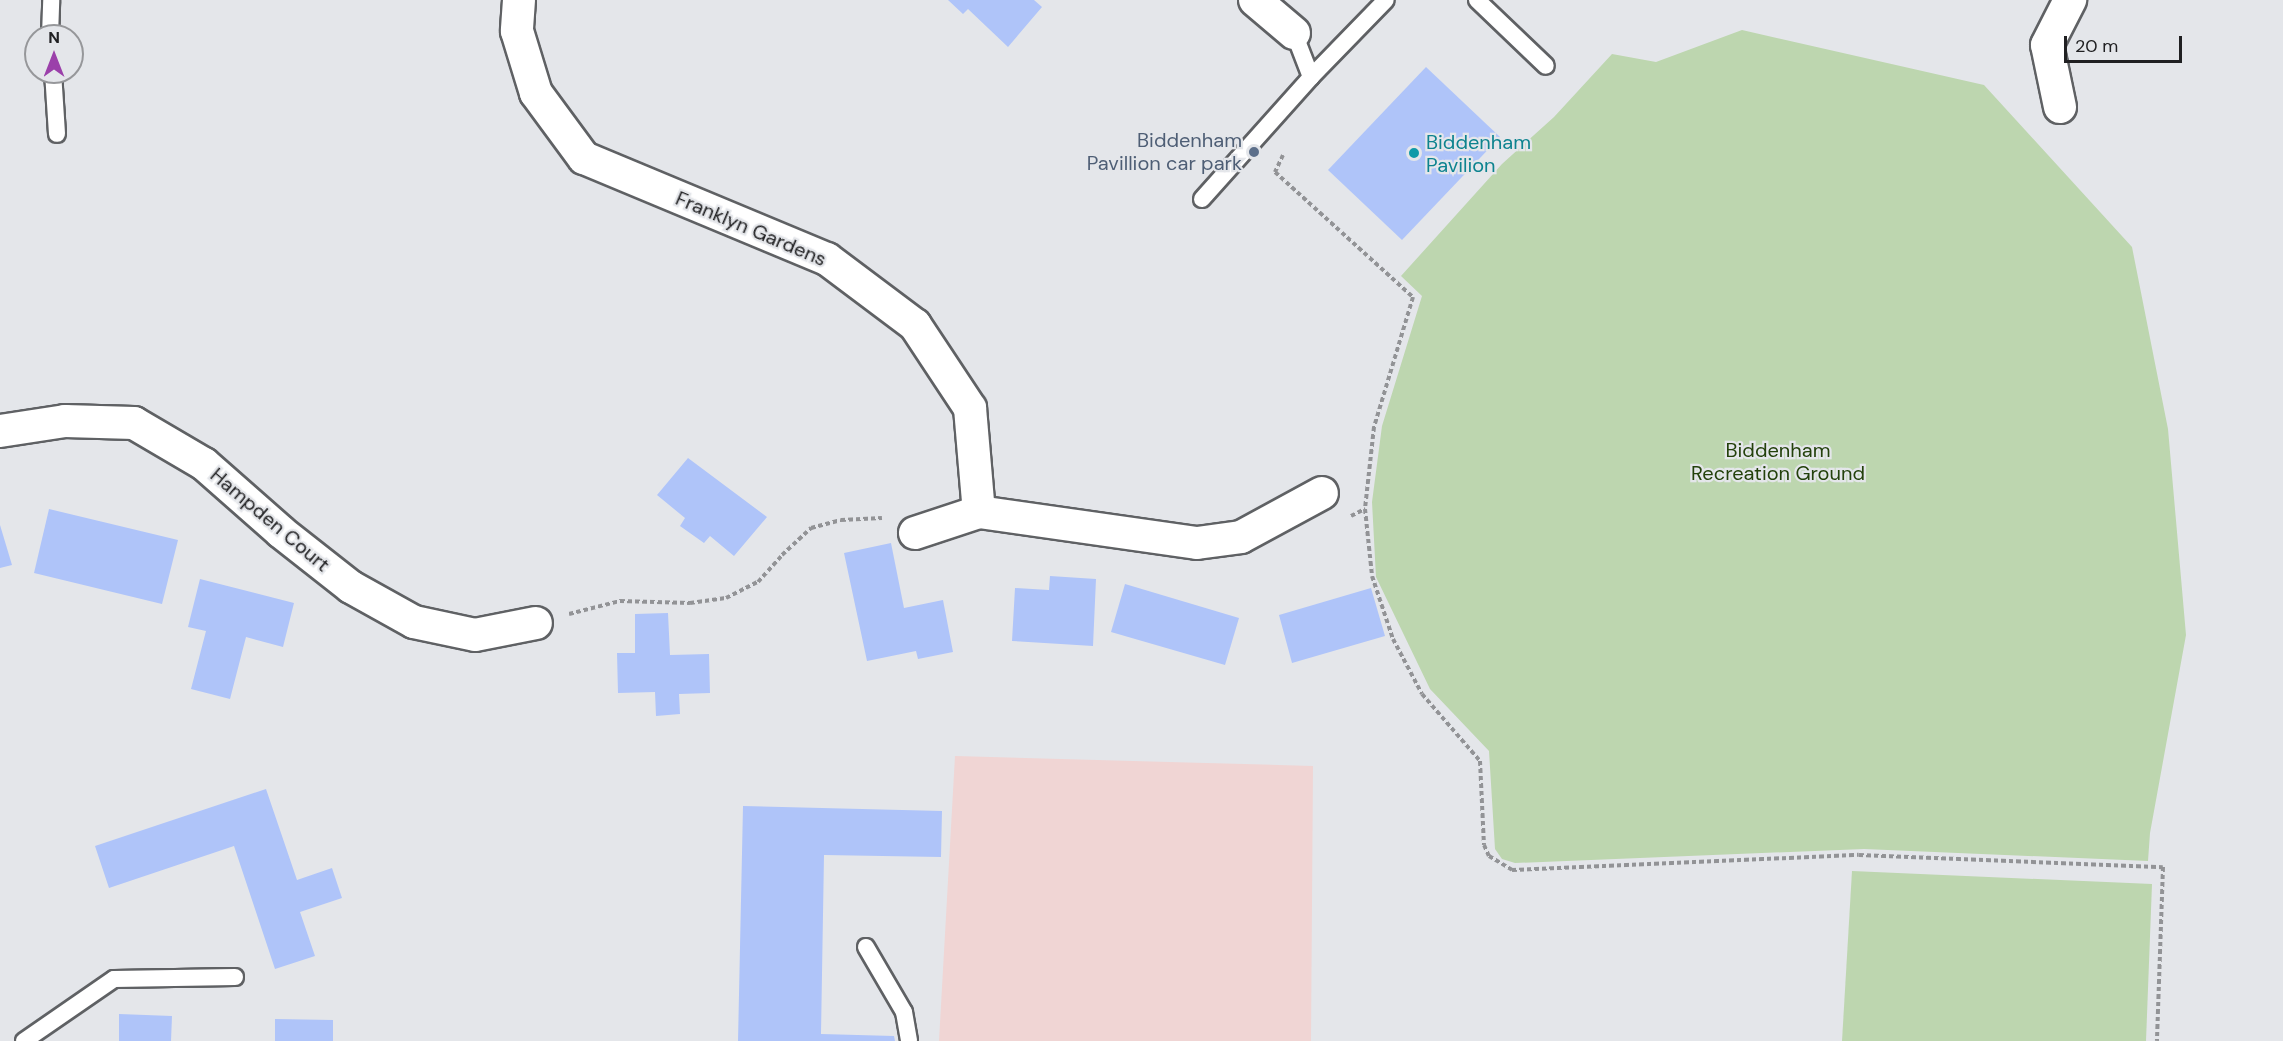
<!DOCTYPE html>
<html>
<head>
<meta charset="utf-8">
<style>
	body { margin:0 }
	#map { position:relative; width:2283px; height:1041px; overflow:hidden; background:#e4e6ea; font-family:"DM Sans",sans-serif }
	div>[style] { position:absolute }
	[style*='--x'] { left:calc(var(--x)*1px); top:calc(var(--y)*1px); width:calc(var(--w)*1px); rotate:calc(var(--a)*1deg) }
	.education>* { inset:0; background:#f0d5d4 }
	.green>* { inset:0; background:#bdd6af }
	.building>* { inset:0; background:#afc4f9 }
	.path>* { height:4px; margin-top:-2px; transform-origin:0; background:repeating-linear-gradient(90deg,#929396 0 4.5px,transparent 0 7.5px) }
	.roads { filter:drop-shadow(2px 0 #5f6164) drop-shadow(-2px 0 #5f6164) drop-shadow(0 2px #5f6164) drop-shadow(0 -2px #5f6164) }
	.lane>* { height:16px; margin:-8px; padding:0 8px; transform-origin:8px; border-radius:8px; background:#fff }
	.street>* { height:32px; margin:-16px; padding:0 16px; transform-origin:16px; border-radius:16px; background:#fff }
	.dots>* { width:16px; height:16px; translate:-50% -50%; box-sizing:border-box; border:3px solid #e4e6ea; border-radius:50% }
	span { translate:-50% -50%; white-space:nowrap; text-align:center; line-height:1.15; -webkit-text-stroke:4.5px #e4e6ea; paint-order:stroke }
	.service-label { font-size:20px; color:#4e5e75 }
	.right { translate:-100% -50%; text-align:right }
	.culture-label { font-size:20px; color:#0d838f }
	.left { translate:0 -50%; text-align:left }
	.street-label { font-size:20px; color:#202022 }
	.park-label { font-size:20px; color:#23410b }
	.north { position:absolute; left:24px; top:24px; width:60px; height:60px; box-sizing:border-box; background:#e4e6ea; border:2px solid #96979a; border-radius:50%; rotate:0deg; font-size:16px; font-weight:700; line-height:24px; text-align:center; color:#202022 }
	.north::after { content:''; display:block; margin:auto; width:21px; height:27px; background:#9b40aa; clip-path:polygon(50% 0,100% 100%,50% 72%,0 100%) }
	.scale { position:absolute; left:2064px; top:36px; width:118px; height:27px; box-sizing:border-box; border:3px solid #202022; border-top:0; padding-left:8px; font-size:18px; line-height:21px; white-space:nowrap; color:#202022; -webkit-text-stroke:4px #e4e6ea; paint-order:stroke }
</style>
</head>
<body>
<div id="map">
	<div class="education">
		<i style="clip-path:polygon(955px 756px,1313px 766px,1311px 1041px,939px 1041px)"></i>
	</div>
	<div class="green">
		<i style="clip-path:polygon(1742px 30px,1984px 85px,2132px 247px,2168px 429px,2186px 635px,2150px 833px,2148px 861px,1864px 849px,1515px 863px,1502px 859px,1495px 849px,1489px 751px,1430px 689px,1376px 577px,1372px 502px,1382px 426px,1422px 296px,1401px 276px,1502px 164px,1554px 117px,1612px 54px,1656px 62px)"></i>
		<i style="clip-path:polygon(1852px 871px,2152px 884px,2146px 1041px,1842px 1041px)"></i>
	</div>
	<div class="building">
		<i style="clip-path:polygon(948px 0,1034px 0,1042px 7px,1008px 47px,968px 9px,963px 14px)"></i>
		<i style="clip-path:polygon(1426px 67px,1500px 137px,1402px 240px,1328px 170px)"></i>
		<i style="clip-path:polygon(688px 458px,767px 517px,734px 556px,710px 536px,704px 543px,680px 526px,685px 518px,657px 495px)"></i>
		<i style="clip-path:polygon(49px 509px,178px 540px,162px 604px,34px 573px)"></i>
		<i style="clip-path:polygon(0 525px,12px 565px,0 568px)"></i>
		<i style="clip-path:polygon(891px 543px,904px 608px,943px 600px,953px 652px,918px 659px,916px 651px,867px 661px,844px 553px)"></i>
		<i style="clip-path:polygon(1050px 576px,1096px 579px,1093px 646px,1012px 641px,1015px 588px,1049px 590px)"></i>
		<i style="clip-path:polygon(200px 579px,294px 603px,283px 647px,246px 637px,230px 699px,191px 689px,206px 631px,188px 627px)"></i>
		<i style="clip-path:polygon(1125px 584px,1239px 618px,1225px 665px,1111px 632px)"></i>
		<i style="clip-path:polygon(1371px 588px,1385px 636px,1292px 663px,1279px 615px)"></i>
		<i style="clip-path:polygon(668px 613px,670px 655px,709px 654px,710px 693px,679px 694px,680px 714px,656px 716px,655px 692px,618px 693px,617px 653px,635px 653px,635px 614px)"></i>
		<i style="clip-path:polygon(266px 789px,297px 880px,332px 868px,342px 898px,300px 912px,315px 956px,275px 969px,234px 846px,109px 888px,95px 846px)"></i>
		<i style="clip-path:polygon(743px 806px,942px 811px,941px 857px,824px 855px,821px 1034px,894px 1036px,895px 1041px,738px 1041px)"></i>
		<i style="clip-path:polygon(119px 1014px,172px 1016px,171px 1041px,119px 1041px)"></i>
		<i style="clip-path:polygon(275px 1019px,333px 1020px,333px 1041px,275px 1041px)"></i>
	</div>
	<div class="path">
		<i style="--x:1283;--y:155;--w:19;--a:115"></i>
		<i style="--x:1275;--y:172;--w:186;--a:42.2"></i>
		<i style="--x:1413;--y:297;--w:136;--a:106.7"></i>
		<i style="--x:1374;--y:427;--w:82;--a:96.3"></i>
		<i style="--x:1365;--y:509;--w:67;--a:84"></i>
		<i style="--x:1372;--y:576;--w:66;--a:71.6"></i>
		<i style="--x:1393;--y:639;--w:62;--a:62.2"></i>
		<i style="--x:1422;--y:694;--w:89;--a:49.1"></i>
		<i style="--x:1480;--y:761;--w:84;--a:87.3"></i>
		<i style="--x:1484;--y:845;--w:12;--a:66"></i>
		<i style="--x:1489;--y:856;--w:27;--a:31"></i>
		<i style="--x:1512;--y:870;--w:347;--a:-2.5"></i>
		<i style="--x:1859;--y:855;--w:304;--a:2.3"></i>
		<i style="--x:2163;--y:867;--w:174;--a:92"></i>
		<i style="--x:1351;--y:516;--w:16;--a:-27"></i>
		<i style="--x:569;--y:614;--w:53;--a:-14.3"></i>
		<i style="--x:620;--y:601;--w:70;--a:1.6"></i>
		<i style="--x:690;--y:603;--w:36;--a:-8"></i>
		<i style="--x:726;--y:598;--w:36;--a:-27"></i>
		<i style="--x:758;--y:582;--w:36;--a:-48"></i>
		<i style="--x:782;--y:555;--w:40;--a:-43"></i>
		<i style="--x:811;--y:528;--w:31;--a:-15"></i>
		<i style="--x:841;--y:520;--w:41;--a:-2.8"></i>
	</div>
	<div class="roads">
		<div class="lane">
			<i style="--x:1477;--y:0;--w:95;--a:43.7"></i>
			<i style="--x:50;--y:36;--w:36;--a:-88"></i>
			<i style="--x:53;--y:72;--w:62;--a:86.3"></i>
			<i style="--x:1311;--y:77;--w:107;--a:-45.8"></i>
			<i style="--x:1202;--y:199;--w:164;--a:-48.2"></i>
			<i style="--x:1311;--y:77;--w:47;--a:-111.1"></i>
			<i style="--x:866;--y:947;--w:75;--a:59.7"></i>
			<i style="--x:904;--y:1012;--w:29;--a:80"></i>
			<i style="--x:24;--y:1041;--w:109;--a:-34.6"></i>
			<i style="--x:114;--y:979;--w:121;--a:-0.9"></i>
		</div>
		<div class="street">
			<i style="--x:519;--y:0;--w:31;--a:94"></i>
			<i style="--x:517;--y:31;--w:65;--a:73"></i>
			<i style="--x:536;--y:93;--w:81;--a:53.6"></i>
			<i style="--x:584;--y:158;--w:263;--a:22.6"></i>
			<i style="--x:827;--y:259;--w:110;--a:36.9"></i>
			<i style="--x:915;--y:325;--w:100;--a:56.5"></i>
			<i style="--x:970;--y:408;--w:104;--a:85.1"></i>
			<i style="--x:979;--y:512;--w:220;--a:8.1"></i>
			<i style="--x:1197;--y:543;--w:44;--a:-7.8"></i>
			<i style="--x:1241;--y:537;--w:92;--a:-28.5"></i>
			<i style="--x:1255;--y:0;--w:51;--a:40.2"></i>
			<i style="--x:2060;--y:107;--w:63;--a:-101.8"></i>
			<i style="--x:2047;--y:45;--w:51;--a:-62.9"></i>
			<i style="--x:0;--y:431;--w:66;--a:-8.7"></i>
			<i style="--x:65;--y:421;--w:69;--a:1.7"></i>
			<i style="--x:134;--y:423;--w:81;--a:30.4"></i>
			<i style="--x:204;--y:464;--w:103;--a:41.4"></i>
			<i style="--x:281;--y:532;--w:89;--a:38.2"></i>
			<i style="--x:351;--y:587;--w:72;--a:29.1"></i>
			<i style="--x:414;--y:622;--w:62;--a:12"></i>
			<i style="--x:475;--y:635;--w:62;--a:-11.1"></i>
			<i style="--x:915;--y:533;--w:67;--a:-18.2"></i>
		</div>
	</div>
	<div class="dots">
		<i style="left:1254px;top:152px;background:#5c6f8a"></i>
		<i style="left:1414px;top:153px;background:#0f9aa8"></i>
	</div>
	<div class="service-label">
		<span class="right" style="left:1242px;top:152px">Biddenham<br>Pavillion car park</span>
	</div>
	<div class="culture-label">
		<span class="left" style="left:1426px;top:154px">Biddenham<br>Pavilion</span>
	</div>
	<div class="street-label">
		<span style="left:751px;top:229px;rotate:23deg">Franklyn Gardens</span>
		<span style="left:270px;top:520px;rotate:40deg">Hampden Court</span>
	</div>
	<div class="park-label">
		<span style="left:1778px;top:462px">Biddenham<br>Recreation Ground</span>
	</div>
	<div class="north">N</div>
	<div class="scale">20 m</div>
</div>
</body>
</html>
